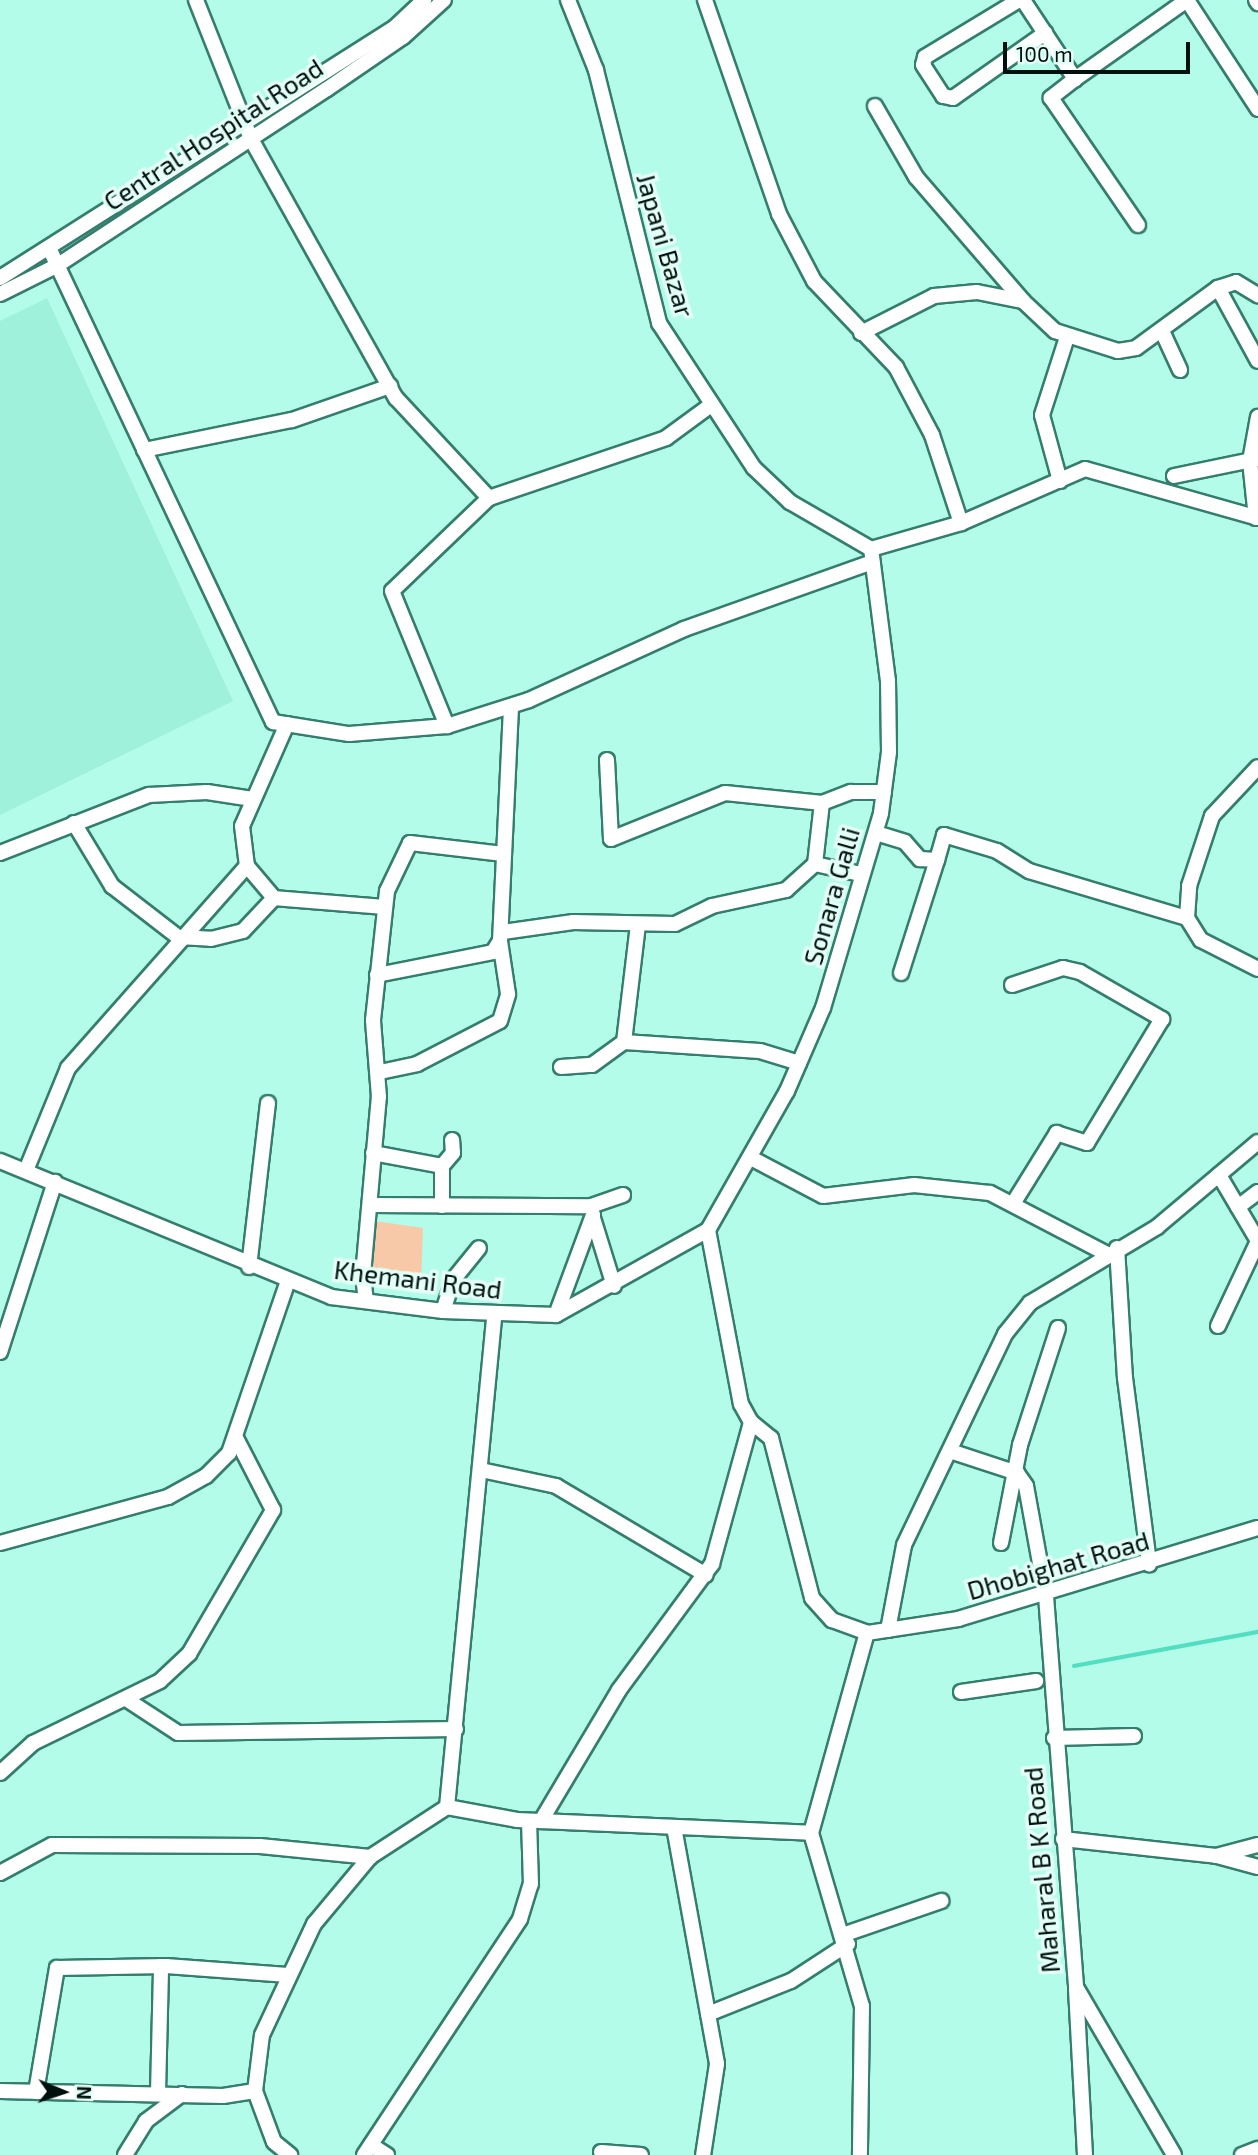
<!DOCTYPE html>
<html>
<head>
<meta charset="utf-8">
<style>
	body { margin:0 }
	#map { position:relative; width:1258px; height:2155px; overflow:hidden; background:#b3fce9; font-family:"Exo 2",sans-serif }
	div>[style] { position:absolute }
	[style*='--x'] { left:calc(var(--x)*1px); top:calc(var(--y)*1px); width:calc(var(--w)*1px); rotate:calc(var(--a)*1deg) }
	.built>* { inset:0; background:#9ff1dc }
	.green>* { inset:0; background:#f8c9a8 }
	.stream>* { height:3.5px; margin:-1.75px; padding:0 1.75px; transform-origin:1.75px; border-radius:1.75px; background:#51dec1 }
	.roads { filter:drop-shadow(2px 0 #357d6d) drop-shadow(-2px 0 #357d6d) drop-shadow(0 2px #357d6d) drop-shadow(0 -2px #357d6d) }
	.minor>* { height:14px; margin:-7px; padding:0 7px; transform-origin:7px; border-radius:7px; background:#fff }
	span { translate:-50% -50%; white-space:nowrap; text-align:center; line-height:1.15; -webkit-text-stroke:7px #e3fff7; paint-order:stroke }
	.street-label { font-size:26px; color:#00100c }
	.north { position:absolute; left:28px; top:2057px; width:70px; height:70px; -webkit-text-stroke:5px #e3fff7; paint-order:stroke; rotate:92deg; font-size:19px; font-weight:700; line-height:28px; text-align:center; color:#00100c }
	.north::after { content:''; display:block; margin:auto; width:24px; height:32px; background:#00100c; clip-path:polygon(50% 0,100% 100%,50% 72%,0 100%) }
	.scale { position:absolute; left:1003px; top:42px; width:187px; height:32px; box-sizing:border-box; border:4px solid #00100c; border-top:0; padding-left:9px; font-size:21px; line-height:24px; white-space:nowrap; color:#00100c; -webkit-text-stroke:5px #e3fff7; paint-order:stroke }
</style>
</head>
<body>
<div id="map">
	<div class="built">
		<i style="clip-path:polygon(47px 298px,233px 701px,0 815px,0 321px)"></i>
	</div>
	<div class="green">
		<i style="clip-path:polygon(375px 1221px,423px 1228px,421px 1284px,369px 1277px)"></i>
	</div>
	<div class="stream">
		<i style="--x:1074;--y:1666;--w:187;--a:-10.5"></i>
	</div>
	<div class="roads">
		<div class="minor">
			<i style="--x:196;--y:0;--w:149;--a:68.4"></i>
			<i style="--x:251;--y:139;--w:297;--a:60.8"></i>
			<i style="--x:396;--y:398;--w:137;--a:47.1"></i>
			<i style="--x:489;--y:498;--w:134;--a:136.2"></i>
			<i style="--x:392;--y:591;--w:146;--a:67.8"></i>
			<i style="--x:568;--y:0;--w:75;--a:68.2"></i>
			<i style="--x:596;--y:70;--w:261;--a:76"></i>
			<i style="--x:659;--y:323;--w:173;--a:56.8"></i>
			<i style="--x:754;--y:468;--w:50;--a:43.4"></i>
			<i style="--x:790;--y:502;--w:94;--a:30.1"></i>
			<i style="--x:705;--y:0;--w:226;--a:70.9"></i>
			<i style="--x:779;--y:214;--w:76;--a:62.4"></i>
			<i style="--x:814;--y:281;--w:119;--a:46.4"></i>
			<i style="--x:896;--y:367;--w:77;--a:62.1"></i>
			<i style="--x:932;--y:435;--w:93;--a:71.8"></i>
			<i style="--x:1019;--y:0;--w:110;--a:148.8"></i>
			<i style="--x:925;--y:57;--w:8;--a:104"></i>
			<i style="--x:923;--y:65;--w:37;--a:57"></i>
			<i style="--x:943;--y:96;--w:10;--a:11"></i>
			<i style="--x:953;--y:98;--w:113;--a:-35.2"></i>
			<i style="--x:1023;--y:0;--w:95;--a:56.6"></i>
			<i style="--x:1075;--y:79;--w:137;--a:-35.2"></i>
			<i style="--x:1187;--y:0;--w:130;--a:56.9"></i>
			<i style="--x:1256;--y:0;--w:4;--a:56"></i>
			<i style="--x:1075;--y:79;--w:31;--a:142"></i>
			<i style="--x:1051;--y:98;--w:154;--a:55.6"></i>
			<i style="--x:875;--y:106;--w:82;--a:60"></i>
			<i style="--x:916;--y:177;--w:164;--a:49.2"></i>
			<i style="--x:51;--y:252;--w:520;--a:64.72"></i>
			<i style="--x:273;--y:722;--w:77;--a:9"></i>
			<i style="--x:349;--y:734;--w:98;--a:-4.7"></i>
			<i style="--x:447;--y:726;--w:86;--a:-17.6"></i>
			<i style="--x:529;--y:700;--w:170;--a:-24.6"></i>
			<i style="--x:684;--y:629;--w:200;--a:-19.6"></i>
			<i style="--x:0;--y:278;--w:468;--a:-32.4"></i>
			<i style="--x:395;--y:27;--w:40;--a:-43"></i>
			<i style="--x:1218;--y:288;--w:83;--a:61.3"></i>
			<i style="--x:0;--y:294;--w:65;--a:-26.6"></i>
			<i style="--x:58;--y:265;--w:321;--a:-33.2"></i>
			<i style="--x:327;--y:89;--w:92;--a:-34.4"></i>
			<i style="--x:403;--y:37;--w:55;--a:-42.1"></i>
			<i style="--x:1162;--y:331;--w:43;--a:65.2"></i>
			<i style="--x:861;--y:333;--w:82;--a:-26.9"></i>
			<i style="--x:934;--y:296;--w:43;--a:-5.3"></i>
			<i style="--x:977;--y:292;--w:47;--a:11.1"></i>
			<i style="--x:1023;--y:301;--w:44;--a:43.2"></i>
			<i style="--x:1055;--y:331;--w:66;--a:17.6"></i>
			<i style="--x:1118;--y:351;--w:18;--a:-9"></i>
			<i style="--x:1136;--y:348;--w:102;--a:-36.2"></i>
			<i style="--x:1218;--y:288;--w:19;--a:-18"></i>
			<i style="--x:1236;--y:282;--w:26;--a:31"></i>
			<i style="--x:144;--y:450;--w:151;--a:-11.5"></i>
			<i style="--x:292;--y:420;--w:104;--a:-19.1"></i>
			<i style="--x:1174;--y:476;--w:85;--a:-11.6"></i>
			<i style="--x:1060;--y:481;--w:68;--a:-105.3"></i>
			<i style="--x:1042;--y:415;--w:82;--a:-72.2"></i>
			<i style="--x:489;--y:498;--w:187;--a:-18.7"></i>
			<i style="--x:666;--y:438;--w:56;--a:-36.3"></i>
			<i style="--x:1256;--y:518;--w:57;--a:-96"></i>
			<i style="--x:1250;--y:461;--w:45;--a:-79.7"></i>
			<i style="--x:871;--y:549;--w:94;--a:-16.1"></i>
			<i style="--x:961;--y:523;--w:135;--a:-23.5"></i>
			<i style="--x:1085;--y:469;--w:180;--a:15.8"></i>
			<i style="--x:287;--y:724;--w:111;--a:113.8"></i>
			<i style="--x:242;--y:826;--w:40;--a:82.9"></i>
			<i style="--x:247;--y:866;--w:42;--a:49.8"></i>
			<i style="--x:274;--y:898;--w:110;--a:4.7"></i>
			<i style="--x:607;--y:760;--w:79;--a:87.1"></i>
			<i style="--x:611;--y:839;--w:123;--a:-22"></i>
			<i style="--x:725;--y:793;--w:98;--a:5.9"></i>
			<i style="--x:822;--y:803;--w:31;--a:-21"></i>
			<i style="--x:851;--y:792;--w:33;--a:0"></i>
			<i style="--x:74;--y:823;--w:74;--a:58.9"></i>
			<i style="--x:112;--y:886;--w:83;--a:37.7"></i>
			<i style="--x:178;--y:937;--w:33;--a:3"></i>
			<i style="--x:211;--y:939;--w:33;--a:-14"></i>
			<i style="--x:243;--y:931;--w:45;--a:-46.8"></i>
			<i style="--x:876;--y:833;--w:30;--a:17"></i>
			<i style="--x:905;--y:842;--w:23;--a:49"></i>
			<i style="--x:920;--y:859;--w:17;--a:3"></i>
			<i style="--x:937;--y:860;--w:26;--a:-74"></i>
			<i style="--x:944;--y:835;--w:55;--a:16.8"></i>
			<i style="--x:997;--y:851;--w:38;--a:32"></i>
			<i style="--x:1029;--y:871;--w:165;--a:16.6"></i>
			<i style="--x:1187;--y:918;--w:26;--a:58"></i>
			<i style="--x:1201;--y:940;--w:64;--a:27"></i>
			<i style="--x:0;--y:853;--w:160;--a:-21.3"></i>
			<i style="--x:149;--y:795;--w:58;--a:-3"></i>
			<i style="--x:207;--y:792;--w:46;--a:8.8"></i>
			<i style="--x:815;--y:864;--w:46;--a:12.5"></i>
			<i style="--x:1187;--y:918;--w:32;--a:-86"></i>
			<i style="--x:1189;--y:886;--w:74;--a:-71.8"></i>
			<i style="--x:1212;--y:816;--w:67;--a:-46.8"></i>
			<i style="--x:503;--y:932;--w:71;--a:-8.1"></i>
			<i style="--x:573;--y:922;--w:102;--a:1.1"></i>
			<i style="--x:675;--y:924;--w:41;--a:-25.9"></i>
			<i style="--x:712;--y:906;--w:76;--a:-12.2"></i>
			<i style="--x:786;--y:890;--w:39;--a:-42"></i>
			<i style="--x:815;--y:864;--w:61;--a:-83.5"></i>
			<i style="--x:901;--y:973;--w:119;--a:-72.3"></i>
			<i style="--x:377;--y:975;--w:118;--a:-11.2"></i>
			<i style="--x:493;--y:952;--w:13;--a:-58"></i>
			<i style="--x:1012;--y:985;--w:54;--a:-18.4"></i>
			<i style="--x:1063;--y:968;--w:17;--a:13"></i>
			<i style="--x:1080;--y:972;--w:95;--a:29.8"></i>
			<i style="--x:1162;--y:1019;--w:145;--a:121.2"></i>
			<i style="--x:1087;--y:1143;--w:32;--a:-162"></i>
			<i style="--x:1057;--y:1133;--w:81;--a:121.9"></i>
			<i style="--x:624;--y:1042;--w:118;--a:-83.2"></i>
			<i style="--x:561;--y:1067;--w:31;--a:-4"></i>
			<i style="--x:592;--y:1065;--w:39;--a:-36"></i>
			<i style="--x:624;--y:1042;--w:136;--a:3.8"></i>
			<i style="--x:760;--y:1051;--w:41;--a:17.1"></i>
			<i style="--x:380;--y:1072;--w:38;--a:-12"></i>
			<i style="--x:417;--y:1064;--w:93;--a:-27.4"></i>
			<i style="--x:500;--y:1021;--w:28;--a:-73"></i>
			<i style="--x:508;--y:994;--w:54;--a:-98.6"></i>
			<i style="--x:500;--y:941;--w:235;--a:-87.3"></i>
			<i style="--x:373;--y:1153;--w:70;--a:10.7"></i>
			<i style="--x:442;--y:1166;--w:17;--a:-50"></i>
			<i style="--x:453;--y:1153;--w:13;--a:-94"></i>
			<i style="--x:751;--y:1158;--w:81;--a:27.8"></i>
			<i style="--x:823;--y:1196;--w:92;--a:-6.9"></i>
			<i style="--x:914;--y:1185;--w:76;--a:6"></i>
			<i style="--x:990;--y:1193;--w:132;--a:27.5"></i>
			<i style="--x:0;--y:1161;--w:358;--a:22.3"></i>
			<i style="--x:331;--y:1297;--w:113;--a:7.1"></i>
			<i style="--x:443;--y:1311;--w:113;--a:2"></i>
			<i style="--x:556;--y:1315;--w:174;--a:-29.2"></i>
			<i style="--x:708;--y:1230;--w:160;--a:-60.4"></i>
			<i style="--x:787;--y:1091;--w:90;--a:-66.6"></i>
			<i style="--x:823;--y:1008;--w:203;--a:-73.4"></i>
			<i style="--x:881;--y:813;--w:62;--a:-82.5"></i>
			<i style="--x:889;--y:752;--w:71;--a:-90.8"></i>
			<i style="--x:888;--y:681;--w:133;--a:-97.3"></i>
			<i style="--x:27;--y:1168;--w:108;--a:-67.7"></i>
			<i style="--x:68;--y:1068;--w:270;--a:-48.5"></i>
			<i style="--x:1219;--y:1175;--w:77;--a:59.4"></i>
			<i style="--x:372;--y:1205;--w:219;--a:0.3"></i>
			<i style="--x:591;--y:1206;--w:34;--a:-19"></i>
			<i style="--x:442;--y:1206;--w:40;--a:-90"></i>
			<i style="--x:1238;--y:1207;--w:25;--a:-37"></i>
			<i style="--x:593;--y:1218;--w:71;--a:72.8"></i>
			<i style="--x:708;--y:1230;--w:177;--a:79.3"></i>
			<i style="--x:741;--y:1404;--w:21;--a:61"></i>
			<i style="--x:751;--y:1422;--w:26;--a:39"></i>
			<i style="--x:771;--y:1438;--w:165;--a:75.6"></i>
			<i style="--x:812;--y:1598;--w:30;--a:48"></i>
			<i style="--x:832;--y:1620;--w:37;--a:20"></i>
			<i style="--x:867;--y:1633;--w:92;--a:-8.7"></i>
			<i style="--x:958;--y:1619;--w:313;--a:-16.9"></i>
			<i style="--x:1117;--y:1248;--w:130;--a:86.5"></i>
			<i style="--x:1125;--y:1378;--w:188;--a:82.6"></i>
			<i style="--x:249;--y:1267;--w:165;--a:-83.4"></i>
			<i style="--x:366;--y:1301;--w:26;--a:-97"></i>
			<i style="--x:363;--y:1275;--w:179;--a:-84.9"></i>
			<i style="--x:379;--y:1097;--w:77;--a:-94.5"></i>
			<i style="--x:373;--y:1020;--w:130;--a:-83.8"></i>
			<i style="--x:387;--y:891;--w:53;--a:-64.4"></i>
			<i style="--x:410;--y:843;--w:94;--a:6.7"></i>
			<i style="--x:443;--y:1311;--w:33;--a:-72"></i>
			<i style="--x:453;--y:1280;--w:41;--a:-50.9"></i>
			<i style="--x:556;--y:1315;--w:107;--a:-69.7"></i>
			<i style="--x:1218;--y:1326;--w:94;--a:-64.8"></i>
			<i style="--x:0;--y:1352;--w:179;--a:-72.1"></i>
			<i style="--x:950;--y:1451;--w:71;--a:18.2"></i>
			<i style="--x:1017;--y:1473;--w:16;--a:55"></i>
			<i style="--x:1026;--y:1486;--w:112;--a:79.7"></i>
			<i style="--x:1046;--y:1596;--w:392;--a:85.6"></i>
			<i style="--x:1076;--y:1987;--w:194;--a:59.7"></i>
			<i style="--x:481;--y:1470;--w:77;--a:12"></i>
			<i style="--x:556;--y:1486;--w:174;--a:30.7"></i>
			<i style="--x:0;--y:1543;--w:174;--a:-15.3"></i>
			<i style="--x:168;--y:1497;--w:43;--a:-28.9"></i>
			<i style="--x:206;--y:1476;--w:33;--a:-45"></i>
			<i style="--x:229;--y:1453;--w:182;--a:-71.1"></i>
			<i style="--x:1001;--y:1543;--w:100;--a:-79"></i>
			<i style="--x:1020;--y:1445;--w:123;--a:-72"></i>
			<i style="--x:888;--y:1630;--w:86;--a:-79.3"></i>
			<i style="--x:904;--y:1545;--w:234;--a:-64.4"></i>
			<i style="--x:1005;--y:1334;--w:40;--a:-51"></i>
			<i style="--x:1030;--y:1303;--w:148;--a:-30.9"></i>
			<i style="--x:1157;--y:1227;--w:132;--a:-40.1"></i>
			<i style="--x:961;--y:1692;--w:76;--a:-8.3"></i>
			<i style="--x:126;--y:1699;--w:62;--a:33.2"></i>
			<i style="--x:178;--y:1733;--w:278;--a:-0.8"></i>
			<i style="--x:1054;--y:1738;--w:80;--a:-1.4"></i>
			<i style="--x:0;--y:1773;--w:45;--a:-42.3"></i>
			<i style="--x:33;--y:1743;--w:141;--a:-26"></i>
			<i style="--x:160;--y:1681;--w:40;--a:-43"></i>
			<i style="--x:189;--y:1654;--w:167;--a:-59.7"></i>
			<i style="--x:273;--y:1510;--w:83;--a:-117.2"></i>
			<i style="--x:447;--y:1807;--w:71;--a:10.5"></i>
			<i style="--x:517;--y:1820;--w:294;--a:2.5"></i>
			<i style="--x:811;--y:1833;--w:208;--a:-74.4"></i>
			<i style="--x:541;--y:1821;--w:152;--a:-59.2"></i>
			<i style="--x:619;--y:1690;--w:157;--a:-53.6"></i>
			<i style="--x:712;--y:1564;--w:147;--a:-74.6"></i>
			<i style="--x:674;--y:1827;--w:241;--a:79.7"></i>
			<i style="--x:717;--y:2064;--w:92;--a:98.7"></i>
			<i style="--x:811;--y:1833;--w:180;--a:73.6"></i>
			<i style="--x:862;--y:2006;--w:149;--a:90.8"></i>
			<i style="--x:1063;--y:1839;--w:154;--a:6.3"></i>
			<i style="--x:1216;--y:1856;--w:43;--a:-14.7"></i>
			<i style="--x:1217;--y:1856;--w:42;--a:15"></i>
			<i style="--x:0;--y:1873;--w:59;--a:-28.3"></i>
			<i style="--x:52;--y:1845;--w:208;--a:0.3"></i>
			<i style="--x:260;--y:1846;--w:111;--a:5.7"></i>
			<i style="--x:845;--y:1934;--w:102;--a:-19"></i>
			<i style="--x:1076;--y:1989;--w:166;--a:86.9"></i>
			<i style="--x:708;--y:2014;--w:89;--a:-21.7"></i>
			<i style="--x:791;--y:1981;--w:68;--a:-33"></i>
			<i style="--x:0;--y:2091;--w:223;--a:1.3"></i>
			<i style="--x:223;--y:2096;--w:32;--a:-9"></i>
			<i style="--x:255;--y:2091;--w:56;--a:-82.9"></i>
			<i style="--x:262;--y:2035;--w:123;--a:-64.9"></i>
			<i style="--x:314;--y:1924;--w:87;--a:-50.1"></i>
			<i style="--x:370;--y:1857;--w:92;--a:-33"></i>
			<i style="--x:447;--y:1807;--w:496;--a:-84.5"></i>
			<i style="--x:255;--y:2091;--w:54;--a:69.6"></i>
			<i style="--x:274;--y:2142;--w:21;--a:39"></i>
			<i style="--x:36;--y:2092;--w:126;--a:-80.4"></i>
			<i style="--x:57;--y:1968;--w:109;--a:-1.1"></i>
			<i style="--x:166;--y:1966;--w:122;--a:4.2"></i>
			<i style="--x:158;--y:2093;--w:127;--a:-88.6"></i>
			<i style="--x:371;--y:2145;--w:19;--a:32"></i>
			<i style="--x:601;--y:2152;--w:40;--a:4.3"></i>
			<i style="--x:125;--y:2155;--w:40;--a:-58"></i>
			<i style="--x:146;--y:2121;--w:45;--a:-36.9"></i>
			<i style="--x:364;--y:2155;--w:283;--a:-56.5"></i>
			<i style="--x:520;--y:1919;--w:37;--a:-73"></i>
			<i style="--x:531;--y:1884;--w:63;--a:-91.8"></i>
			<i style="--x:1242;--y:2155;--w:17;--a:-21"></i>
		</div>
	</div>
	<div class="street-label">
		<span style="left:213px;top:134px;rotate:-33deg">Central Hospital Road</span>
		<span style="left:666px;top:245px;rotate:74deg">Japani Bazar</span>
		<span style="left:831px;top:896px;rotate:-74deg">Sonara Galli</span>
		<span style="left:418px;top:1279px;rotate:7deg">Khemani Road</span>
		<span style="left:1058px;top:1565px;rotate:-16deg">Dhobighat Road</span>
		<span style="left:1041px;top:1870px;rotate:-95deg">Maharal B K Road</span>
	</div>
	<div class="north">N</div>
	<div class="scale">100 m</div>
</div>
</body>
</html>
